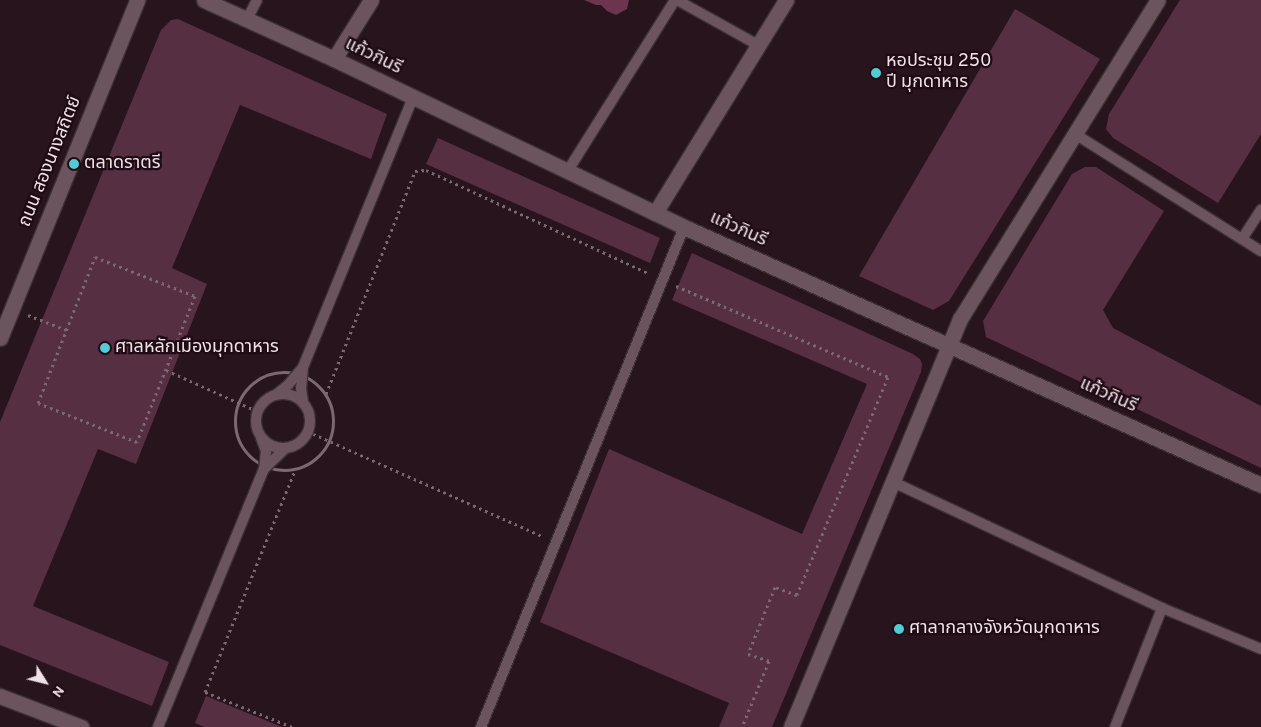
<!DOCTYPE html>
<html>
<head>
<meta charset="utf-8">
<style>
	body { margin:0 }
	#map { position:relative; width:1261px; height:727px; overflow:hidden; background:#28141d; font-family:Overpass,"Noto Sans Thai",sans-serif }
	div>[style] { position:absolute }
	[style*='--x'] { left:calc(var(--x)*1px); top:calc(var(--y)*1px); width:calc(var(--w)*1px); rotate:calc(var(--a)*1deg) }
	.green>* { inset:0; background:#572f42 }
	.forest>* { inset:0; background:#6c344f }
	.path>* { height:3px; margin-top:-1.5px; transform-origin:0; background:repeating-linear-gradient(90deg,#7a6970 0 2.5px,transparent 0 6.5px) }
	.path>.ring { margin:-1.5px; padding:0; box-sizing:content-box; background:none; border:3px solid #7a6970; border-radius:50% }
	.roads { filter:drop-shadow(1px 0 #3d2f34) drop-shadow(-1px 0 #3d2f34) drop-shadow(0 1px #3d2f34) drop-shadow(0 -1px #3d2f34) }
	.service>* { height:10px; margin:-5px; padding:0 5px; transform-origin:5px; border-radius:5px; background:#6c545e }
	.service>.ring { margin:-5px; padding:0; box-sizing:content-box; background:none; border:10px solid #6c545e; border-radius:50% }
	.minor>* { height:15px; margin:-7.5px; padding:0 7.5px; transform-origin:7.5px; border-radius:7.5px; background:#6c545e }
	.tertiary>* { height:15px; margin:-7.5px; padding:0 7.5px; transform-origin:7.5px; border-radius:7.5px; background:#6c545e }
	.secondary>* { height:15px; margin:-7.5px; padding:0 7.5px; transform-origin:7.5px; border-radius:7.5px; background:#6c545e }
	.dots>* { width:14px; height:14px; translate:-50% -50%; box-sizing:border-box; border:2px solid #1e0b14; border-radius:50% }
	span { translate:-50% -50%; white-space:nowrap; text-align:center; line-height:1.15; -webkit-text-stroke:4.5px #1e0b14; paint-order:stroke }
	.street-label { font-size:18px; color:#f0e1e7 }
	.poi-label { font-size:18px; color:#f0e1e7 }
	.left { translate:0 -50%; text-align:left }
	.north { position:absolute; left:20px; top:657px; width:50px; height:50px; -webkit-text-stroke:4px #1e0b14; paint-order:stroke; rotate:126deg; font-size:14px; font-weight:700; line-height:20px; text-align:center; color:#f0e1e7 }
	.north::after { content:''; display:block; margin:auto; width:18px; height:22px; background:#f0e1e7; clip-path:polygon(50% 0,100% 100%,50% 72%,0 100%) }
</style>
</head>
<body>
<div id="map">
	<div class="green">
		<i style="clip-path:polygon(1180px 0,1261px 0,1261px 134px,1218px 203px,1113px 138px,1106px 129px,1109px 114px)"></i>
		<i style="clip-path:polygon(1015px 9px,1100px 59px,949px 301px,933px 310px,859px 276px)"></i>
		<i style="clip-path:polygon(178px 19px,387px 114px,371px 159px,240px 105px,172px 268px,207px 284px,136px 464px,98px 449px,33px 606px,169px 662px,152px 706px,0 645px,0 422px,161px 30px,171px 20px)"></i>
		<i style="clip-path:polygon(438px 138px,660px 238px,650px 263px,426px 164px)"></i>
		<i style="clip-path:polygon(1085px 167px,1096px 167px,1164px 211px,1103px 310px,1113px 328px,1261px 406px,1261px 468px,986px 337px,983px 321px,1072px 174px)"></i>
		<i style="clip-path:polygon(692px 253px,913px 354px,920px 359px,922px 364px,921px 372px,772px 727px,719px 727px,729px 703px,540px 622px,609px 449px,802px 534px,867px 384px,672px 300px)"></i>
		<i style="clip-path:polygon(206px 696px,282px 727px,204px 727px,195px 723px)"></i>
	</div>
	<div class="forest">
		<i style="clip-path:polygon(584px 0,629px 0,627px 9px,616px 15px,607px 11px,601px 5px,596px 5px)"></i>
	</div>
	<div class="path">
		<i style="--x:95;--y:257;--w:107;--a:21.3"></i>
		<i style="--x:195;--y:296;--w:157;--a:111.7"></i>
		<i style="--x:137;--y:442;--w:106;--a:-158.5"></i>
		<i style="--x:38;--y:403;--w:157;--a:-68.7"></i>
		<i style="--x:676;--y:286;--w:231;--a:23.2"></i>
		<i style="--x:888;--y:377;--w:236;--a:112.7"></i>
		<i style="--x:797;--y:595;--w:23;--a:-160"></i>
		<i style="--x:775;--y:587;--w:72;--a:111.9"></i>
		<i style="--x:748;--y:654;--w:22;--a:18"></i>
		<i style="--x:769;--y:661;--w:71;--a:112.2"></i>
		<i style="--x:28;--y:315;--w:42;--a:21"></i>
		<i style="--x:166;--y:370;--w:100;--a:24.3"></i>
		<i class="ring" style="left:235px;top:372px;width:95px;height:95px"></i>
		<i style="--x:326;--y:394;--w:240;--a:-68.2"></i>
		<i style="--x:415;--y:171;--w:11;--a:-5"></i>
		<i style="--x:426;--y:170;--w:247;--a:24.9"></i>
		<i style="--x:307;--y:431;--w:257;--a:24.1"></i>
		<i style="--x:292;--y:727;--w:94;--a:-158.1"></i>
		<i style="--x:205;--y:692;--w:242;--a:-67.9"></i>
	</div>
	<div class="roads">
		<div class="service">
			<i style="--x:677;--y:0;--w:93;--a:29.1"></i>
			<i style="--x:247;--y:19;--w:21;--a:-62"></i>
			<i style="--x:1075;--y:134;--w:220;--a:32.2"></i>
			<i style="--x:567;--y:172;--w:203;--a:-57.9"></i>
			<i style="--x:1242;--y:239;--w:35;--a:-57"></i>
			<i style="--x:303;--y:367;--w:292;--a:-67.8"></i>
			<i style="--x:277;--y:394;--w:14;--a:-39"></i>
			<i style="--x:288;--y:385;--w:23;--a:-50"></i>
			<i style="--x:303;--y:367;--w:21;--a:95"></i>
			<i style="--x:301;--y:388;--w:15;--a:82"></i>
			<i class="ring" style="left:256px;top:394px;width:44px;height:44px"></i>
			<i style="--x:261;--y:438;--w:14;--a:69"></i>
			<i style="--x:266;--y:451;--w:18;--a:96"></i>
			<i style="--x:264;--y:469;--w:30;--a:-44"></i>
			<i style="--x:893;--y:482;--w:297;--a:25.1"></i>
			<i style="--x:1162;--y:608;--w:107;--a:22.5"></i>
			<i style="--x:158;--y:727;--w:279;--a:-67.7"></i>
			<i style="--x:481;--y:727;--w:540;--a:-67.9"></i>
			<i style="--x:1115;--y:727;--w:128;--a:-68.4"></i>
		</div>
		<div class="minor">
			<i style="--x:334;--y:59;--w:70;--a:-57.9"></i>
			<i style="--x:655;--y:213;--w:250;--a:-58.4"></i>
			<i style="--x:0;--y:338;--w:365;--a:-67.9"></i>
			<i style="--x:791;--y:727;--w:442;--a:-67.5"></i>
			<i style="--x:960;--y:319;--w:375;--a:-58.2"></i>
		</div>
		<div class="tertiary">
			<i style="--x:204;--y:0;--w:143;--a:24.4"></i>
			<i style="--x:334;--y:59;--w:388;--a:25.6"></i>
			<i style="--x:684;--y:227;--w:632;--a:24.09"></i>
		</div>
		<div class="secondary">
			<i style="--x:0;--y:696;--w:87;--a:20.9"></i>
		</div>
	</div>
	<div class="dots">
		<i style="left:876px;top:73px;background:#51ccd4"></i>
		<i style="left:74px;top:164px;background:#51ccd4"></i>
		<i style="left:105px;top:348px;background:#51ccd4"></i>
		<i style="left:899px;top:629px;background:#51ccd4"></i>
	</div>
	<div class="street-label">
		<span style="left:373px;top:57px;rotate:26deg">แก้วกินรี</span>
		<span style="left:51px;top:162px;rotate:-68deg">ถนน สองนางสถิตย์</span>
		<span style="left:738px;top:230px;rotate:24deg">แก้วกินรี</span>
		<span style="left:1108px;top:396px;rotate:24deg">แก้วกินรี</span>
	</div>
	<div class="poi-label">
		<span class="left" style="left:886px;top:73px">หอประชุม 250<br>ปี มุกดาหาร</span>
		<span class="left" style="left:84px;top:164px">ตลาดราตรี</span>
		<span class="left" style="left:115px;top:348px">ศาลหลักเมืองมุกดาหาร</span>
		<span class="left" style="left:909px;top:629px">ศาลากลางจังหวัดมุกดาหาร</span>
	</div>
	<div class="north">N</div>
</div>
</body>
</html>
